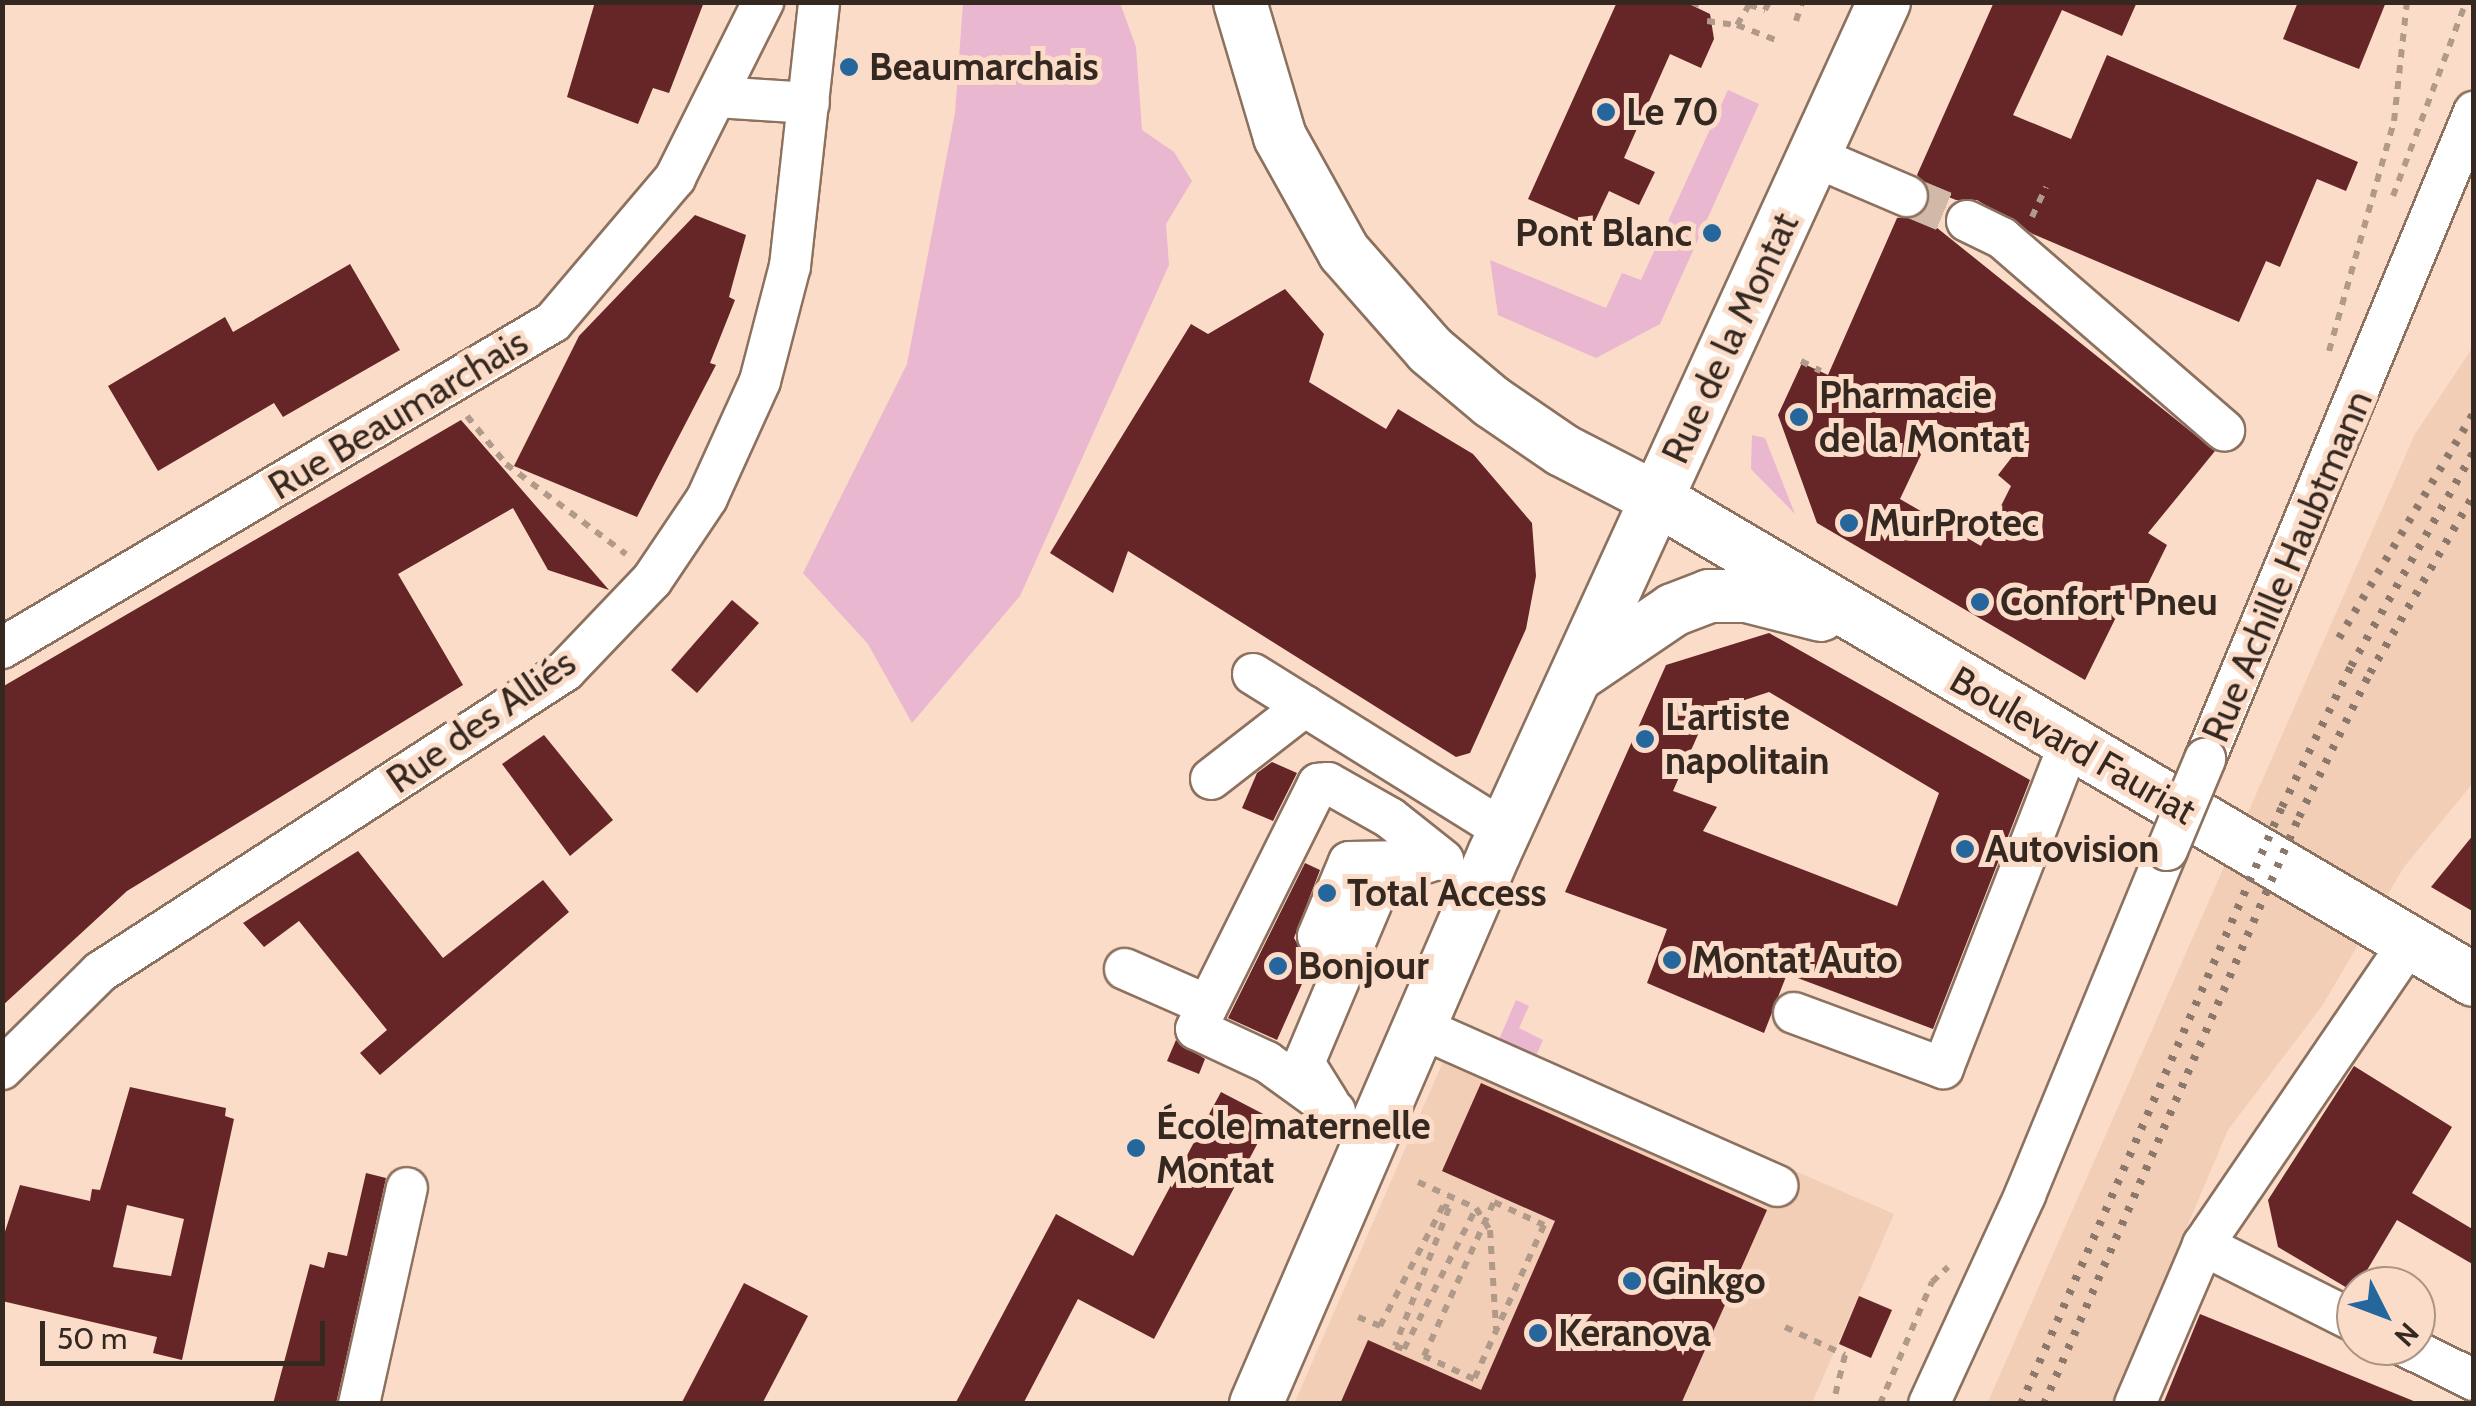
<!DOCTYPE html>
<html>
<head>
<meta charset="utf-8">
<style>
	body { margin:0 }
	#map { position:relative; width:2476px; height:1406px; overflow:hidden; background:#fadcc8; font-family:Cabin,sans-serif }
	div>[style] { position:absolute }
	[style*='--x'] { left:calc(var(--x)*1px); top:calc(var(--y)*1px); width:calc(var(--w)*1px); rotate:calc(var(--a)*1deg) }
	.built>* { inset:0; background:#f3ceb6 }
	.green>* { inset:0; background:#e9b7cf }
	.building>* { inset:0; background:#662526 }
	.minor-tunnel>* { height:40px; margin-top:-20px; transform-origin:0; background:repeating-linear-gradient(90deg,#d2b8a7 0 40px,transparent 0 60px) }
	.path>* { height:6px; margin-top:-3px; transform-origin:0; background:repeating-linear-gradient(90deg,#b19a8a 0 8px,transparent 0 16px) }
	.roads { filter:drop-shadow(2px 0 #8c715f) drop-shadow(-2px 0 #8c715f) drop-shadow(0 2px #8c715f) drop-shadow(0 -2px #8c715f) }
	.minor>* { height:40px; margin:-20px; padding:0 20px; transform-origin:20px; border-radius:20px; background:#fff }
	.major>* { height:52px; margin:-26px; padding:0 26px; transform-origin:26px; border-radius:26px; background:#fff }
	.rail>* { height:8px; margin-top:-4px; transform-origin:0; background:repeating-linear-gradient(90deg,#8c786b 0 5px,transparent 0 15px) }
	.bridges { filter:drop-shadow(2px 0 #8c715f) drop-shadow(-2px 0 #8c715f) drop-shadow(0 2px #8c715f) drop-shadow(0 -2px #8c715f) }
	.minor-bridge>* { height:40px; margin:-20px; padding:0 20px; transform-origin:20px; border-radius:20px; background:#fff }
	.dots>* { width:28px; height:28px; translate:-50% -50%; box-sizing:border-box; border:5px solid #fadcc8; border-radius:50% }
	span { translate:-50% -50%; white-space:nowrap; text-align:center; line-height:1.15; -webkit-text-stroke:10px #fadcc8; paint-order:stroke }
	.poi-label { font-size:38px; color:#342821; font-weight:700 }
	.left { translate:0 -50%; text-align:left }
	.right { translate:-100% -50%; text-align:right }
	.street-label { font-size:38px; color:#342821 }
	.frame { position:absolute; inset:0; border:5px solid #342821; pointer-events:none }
	.north { position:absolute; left:2336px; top:1266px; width:100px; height:100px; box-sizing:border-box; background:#fadcc8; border:2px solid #ab9485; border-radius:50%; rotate:132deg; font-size:28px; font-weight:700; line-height:40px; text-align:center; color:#342821 }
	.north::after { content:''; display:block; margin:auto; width:35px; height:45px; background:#25669c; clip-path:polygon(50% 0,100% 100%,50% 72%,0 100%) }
	.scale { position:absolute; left:40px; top:1321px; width:285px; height:45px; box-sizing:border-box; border:5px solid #342821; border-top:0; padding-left:12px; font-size:30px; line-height:35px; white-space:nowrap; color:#342821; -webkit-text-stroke:8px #fadcc8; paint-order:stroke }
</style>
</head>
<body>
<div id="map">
	<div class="built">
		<i style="clip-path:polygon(2473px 347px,2473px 783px,2404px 867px,2322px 1006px,2228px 1130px,2112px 1403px,1987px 1404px,2415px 434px)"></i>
		<i style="clip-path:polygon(1459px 1025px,1894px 1214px,1812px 1403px,1294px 1404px)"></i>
	</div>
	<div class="green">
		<i style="clip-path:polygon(963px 3px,1120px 3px,1136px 47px,1142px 130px,1174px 152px,1192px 181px,1166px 224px,1169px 265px,1020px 596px,912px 723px,868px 644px,803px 573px,907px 364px,955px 113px)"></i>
		<i style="clip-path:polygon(1728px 90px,1759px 104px,1660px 324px,1596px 358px,1498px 315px,1490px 260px,1606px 308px,1622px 273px,1641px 280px)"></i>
		<i style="clip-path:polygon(1752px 435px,1765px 438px,1795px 514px,1751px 469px)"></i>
		<i style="clip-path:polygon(1516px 1000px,1529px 1006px,1519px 1028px,1543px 1040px,1535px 1058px,1498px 1042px)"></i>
	</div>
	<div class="building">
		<i style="clip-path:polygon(595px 2px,704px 2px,669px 93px,653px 88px,638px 124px,567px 97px)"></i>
		<i style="clip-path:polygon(1617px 2px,1685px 2px,1710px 14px,1714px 39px,1701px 68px,1670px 54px,1624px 158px,1655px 172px,1639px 205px,1609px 191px,1592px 227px,1528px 199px)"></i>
		<i style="clip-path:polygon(1994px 2px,2137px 2px,2122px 36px,2062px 10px,2013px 115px,2071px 139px,2107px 55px,2358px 162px,2346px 191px,2317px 179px,2280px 267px,2266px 261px,2239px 322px,2033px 234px,1977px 200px,1956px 200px,1929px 189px,1917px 175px)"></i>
		<i style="clip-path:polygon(2298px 2px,2386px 2px,2359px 69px,2283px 39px)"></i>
		<i style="clip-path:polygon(695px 215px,746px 235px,729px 297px,735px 300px,710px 363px,716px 365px,637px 517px,514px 466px,579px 336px)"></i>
		<i style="clip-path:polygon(evenodd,1921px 215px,2215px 451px,2148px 533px,2167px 545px,2138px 604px,2126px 597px,2085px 680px,1817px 523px,1778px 415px,1802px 363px,1828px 375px,1897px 218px,1921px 215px,1936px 423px,2012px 457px,1998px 475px,2011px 486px,1981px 546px,1900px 499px,1936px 423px)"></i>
		<i style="clip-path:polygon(350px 264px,400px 350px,283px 417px,274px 403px,158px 471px,108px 386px,225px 317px,233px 332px)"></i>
		<i style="clip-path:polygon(1285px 289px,1324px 334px,1309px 382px,1386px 429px,1398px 409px,1473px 454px,1532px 523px,1536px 576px,1526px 629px,1470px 753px,1456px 757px,1128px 551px,1113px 593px,1050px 553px,1191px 324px,1208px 334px)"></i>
		<i style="clip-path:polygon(461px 420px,609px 590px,548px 570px,513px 508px,398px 574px,463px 685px,127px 891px,2px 1006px,2px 687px)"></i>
		<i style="clip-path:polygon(732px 600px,759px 623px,697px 693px,671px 670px)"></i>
		<i style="clip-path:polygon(evenodd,1769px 633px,2030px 780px,1933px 1029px,1787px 974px,1764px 1033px,1647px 983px,1667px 929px,1565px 892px,1666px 665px,1769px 633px,1769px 692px,1939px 793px,1897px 906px,1703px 831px,1717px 807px,1673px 791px,1708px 712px,1769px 692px)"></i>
		<i style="clip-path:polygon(544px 735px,613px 820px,570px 856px,502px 764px)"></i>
		<i style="clip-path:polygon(1272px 762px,1297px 773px,1273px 821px,1242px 808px,1257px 773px)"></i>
		<i style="clip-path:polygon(2474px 834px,2474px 912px,2431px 887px)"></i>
		<i style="clip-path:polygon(358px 851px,443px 958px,543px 880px,569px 912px,380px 1075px,360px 1053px,387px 1030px,299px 921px,264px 947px,243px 923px)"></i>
		<i style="clip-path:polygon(1305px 863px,1320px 870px,1294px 938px,1310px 966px,1277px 1040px,1228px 1018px)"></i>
		<i style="clip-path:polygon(1176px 1040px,1205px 1059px,1199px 1074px,1167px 1061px)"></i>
		<i style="clip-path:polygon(2354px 1066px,2452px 1127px,2412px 1193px,2474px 1230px,2474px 1265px,2397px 1220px,2354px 1292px,2278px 1247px,2268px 1200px)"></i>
		<i style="clip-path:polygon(1481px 1083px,1767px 1210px,1681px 1404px,1340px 1404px,1368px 1340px,1481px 1390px,1555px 1221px,1442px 1171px)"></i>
		<i style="clip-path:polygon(evenodd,130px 1087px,226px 1108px,225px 1116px,234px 1119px,182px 1360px,153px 1353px,157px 1337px,2px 1301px,2px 1241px,20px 1185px,90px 1201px,92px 1189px,100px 1190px,130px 1087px,127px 1205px,184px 1219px,171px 1276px,113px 1267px,127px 1205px)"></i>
		<i style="clip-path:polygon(1221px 1092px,1271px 1118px,1154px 1339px,1078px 1299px,1023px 1404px,955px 1404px,1056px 1214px,1133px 1256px)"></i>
		<i style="clip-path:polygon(366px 1173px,386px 1178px,336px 1404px,273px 1404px,310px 1264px,324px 1268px,328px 1252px,347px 1256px)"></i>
		<i style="clip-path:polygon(744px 1283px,808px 1316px,784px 1362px,762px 1404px,681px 1404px)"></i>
		<i style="clip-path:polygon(1859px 1296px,1892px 1310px,1871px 1358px,1839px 1344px)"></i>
		<i style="clip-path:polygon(2200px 1314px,2416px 1402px,2416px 1404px,2163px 1404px)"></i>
	</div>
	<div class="minor-tunnel">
		<i style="--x:1907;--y:196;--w:65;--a:22.6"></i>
	</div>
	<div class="path">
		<i style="--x:1695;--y:7;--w:5;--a:-68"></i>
		<i style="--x:1707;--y:21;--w:30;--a:8"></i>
		<i style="--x:1737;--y:25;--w:47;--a:21.1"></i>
		<i style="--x:1796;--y:21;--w:20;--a:-72"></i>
		<i style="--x:1737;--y:25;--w:23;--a:-59"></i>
		<i style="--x:1749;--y:5;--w:17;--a:17"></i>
		<i style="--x:1765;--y:10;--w:9;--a:-63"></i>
		<i style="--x:2393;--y:196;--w:207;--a:-69.4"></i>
		<i style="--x:2032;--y:217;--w:33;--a:-65"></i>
		<i style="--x:2329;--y:351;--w:239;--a:-74.2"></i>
		<i style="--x:2394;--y:121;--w:120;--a:-83.8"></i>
		<i style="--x:1801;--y:361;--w:22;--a:27"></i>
		<i style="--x:467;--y:416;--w:62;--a:50.9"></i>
		<i style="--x:506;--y:464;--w:150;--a:36.9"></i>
		<i style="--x:1418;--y:1182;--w:64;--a:24.1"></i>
		<i style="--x:1476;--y:1208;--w:26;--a:58"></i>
		<i style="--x:1490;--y:1230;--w:99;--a:86.5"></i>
		<i style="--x:1494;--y:1202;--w:55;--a:24.7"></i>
		<i style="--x:1544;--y:1225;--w:169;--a:114.4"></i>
		<i style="--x:1474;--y:1379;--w:55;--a:-155.3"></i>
		<i style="--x:1424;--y:1356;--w:169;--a:-65.6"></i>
		<i style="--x:1358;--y:1317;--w:24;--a:22"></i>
		<i style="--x:1380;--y:1326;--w:136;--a:-62.3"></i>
		<i style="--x:1443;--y:1206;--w:6;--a:18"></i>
		<i style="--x:1449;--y:1208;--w:148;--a:111.4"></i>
		<i style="--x:1395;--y:1346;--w:9;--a:18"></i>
		<i style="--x:1404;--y:1349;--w:158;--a:-62.9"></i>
		<i style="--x:1785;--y:1327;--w:66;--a:25"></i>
		<i style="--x:1845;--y:1355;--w:50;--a:103.8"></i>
		<i style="--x:1880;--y:1404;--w:133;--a:-66.9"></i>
		<i style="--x:1932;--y:1282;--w:22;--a:-43"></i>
	</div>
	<div class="roads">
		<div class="minor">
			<i style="--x:717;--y:97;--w:92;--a:3.7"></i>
			<i style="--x:1813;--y:156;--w:102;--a:23.1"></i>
			<i style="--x:1967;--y:221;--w:39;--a:26"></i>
			<i style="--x:2002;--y:238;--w:294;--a:40.9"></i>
			<i style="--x:2;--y:648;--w:640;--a:-30.61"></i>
			<i style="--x:553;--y:322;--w:189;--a:-49.7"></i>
			<i style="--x:675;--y:178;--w:197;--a:-63.4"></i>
			<i style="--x:1253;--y:674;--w:297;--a:31.9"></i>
			<i style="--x:2205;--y:759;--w:701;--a:-67.42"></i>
			<i style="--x:1211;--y:779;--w:119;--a:-37.8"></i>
			<i style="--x:1125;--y:969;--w:90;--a:23.7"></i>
			<i style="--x:1343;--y:970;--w:42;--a:-126.3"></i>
			<i style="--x:1318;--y:936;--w:80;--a:-67.3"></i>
			<i style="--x:1349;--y:862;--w:63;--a:-0.9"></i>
			<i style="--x:1794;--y:1013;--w:159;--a:20.3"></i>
			<i style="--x:1943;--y:1068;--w:348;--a:-68.7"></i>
			<i style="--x:1419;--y:1027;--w:392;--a:23.9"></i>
			<i style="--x:2;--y:1069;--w:138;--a:-44.7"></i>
			<i style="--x:100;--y:972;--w:554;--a:-32.92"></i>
			<i style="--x:565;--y:671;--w:126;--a:-46.3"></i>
			<i style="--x:652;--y:580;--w:99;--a:-56.1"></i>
			<i style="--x:707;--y:498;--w:128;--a:-65.6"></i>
			<i style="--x:760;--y:381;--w:119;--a:-75.4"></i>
			<i style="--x:790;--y:266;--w:266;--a:-83.7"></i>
			<i style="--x:1329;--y:1103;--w:47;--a:-122"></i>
			<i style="--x:1304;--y:1063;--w:203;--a:-67.1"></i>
			<i style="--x:1383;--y:876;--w:50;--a:-17.4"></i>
			<i style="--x:1335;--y:1111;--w:84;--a:-144.2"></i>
			<i style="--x:1267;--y:1062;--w:78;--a:-155.1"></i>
			<i style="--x:1196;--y:1029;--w:274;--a:-63.5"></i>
			<i style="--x:1318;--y:784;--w:10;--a:-6"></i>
			<i style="--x:1328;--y:783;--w:71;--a:29.4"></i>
			<i style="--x:1390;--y:818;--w:68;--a:38.4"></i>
			<i style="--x:2203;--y:1245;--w:171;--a:26.7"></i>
			<i style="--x:2405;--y:1346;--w:77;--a:26.2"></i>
			<i style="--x:359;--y:1404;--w:221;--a:-77.5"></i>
			<i style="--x:1929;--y:1404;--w:230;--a:-65.3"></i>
			<i style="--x:2025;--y:1195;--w:373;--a:-67.6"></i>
			<i style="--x:2135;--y:1404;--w:173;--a:-66.8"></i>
			<i style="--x:2203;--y:1245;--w:366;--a:-55.7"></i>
		</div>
		<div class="major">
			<i style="--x:1240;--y:2;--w:141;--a:73.5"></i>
			<i style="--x:1280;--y:137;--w:132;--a:60.9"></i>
			<i style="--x:1344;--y:252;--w:130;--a:48.7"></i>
			<i style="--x:1430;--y:350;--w:81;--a:40"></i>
			<i style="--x:1492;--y:402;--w:85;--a:34.4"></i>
			<i style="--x:1562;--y:450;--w:105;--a:27.3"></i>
			<i style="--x:1655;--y:498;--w:950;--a:30.48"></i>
			<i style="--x:1579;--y:674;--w:114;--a:-34.2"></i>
			<i style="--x:1673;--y:610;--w:39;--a:-21"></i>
			<i style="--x:1709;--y:596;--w:38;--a:0"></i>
			<i style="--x:1747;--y:596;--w:76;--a:14.4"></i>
			<i style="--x:1256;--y:1404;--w:599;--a:-66.6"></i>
			<i style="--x:1494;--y:854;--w:937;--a:-65.4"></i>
		</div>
	</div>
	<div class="rail">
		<i style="--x:2339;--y:638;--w:263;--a:-59.1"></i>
		<i style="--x:2021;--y:1404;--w:652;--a:-66.39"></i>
		<i style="--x:2282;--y:807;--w:157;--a:-63.9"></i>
		<i style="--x:2351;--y:666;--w:248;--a:-60.2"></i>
		<i style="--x:2044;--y:1404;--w:640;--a:-66.52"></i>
		<i style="--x:2299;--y:817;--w:161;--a:-63.8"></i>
		<i style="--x:2370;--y:673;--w:207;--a:-59.8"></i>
	</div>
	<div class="bridges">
		<div class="minor-bridge">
			<i style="--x:2167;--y:850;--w:99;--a:-67.3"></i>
		</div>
	</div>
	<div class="dots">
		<i style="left:849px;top:67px;background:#25669c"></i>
		<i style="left:1606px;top:112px;background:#25669c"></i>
		<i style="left:1712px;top:233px;background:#25669c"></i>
		<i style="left:1799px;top:417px;background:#25669c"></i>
		<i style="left:1849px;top:523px;background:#25669c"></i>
		<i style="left:1980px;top:602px;background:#25669c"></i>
		<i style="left:1645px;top:739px;background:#25669c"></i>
		<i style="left:1965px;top:849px;background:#25669c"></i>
		<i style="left:1327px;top:893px;background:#25669c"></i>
		<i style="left:1672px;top:960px;background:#25669c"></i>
		<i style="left:1278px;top:966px;background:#25669c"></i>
		<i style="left:1136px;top:1148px;background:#25669c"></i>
		<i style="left:1632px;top:1281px;background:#25669c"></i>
		<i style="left:1538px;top:1333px;background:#25669c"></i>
	</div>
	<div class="poi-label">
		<span class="left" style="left:869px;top:67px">Beaumarchais</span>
		<span class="left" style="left:1626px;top:112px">Le 70</span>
		<span class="right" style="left:1692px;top:233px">Pont Blanc</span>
		<span class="left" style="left:1819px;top:417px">Pharmacie<br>de la Montat</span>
		<span class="left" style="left:1869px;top:523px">MurProtec</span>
		<span class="left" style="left:2000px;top:602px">Confort Pneu</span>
		<span class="left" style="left:1665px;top:739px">L'artiste<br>napolitain</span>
		<span class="left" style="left:1985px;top:849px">Autovision</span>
		<span class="left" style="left:1347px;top:893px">Total Access</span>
		<span class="left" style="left:1692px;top:960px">Montat Auto</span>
		<span class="left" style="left:1298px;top:966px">Bonjour</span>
		<span class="left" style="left:1156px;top:1148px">École maternelle<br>Montat</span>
		<span class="left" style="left:1652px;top:1281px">Ginkgo</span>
		<span class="left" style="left:1558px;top:1333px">Keranova</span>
	</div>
	<div class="street-label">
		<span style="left:1730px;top:338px;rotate:-65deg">Rue de la Montat</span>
		<span style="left:398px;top:414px;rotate:-31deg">Rue Beaumarchais</span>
		<span style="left:2287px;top:566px;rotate:-67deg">Rue Achille Haubtmann</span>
		<span style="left:481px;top:721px;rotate:-35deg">Rue des Alliés</span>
		<span style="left:2073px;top:745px;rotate:30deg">Boulevard Fauriat</span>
	</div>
	<div class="frame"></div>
	<div class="north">N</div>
	<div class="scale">50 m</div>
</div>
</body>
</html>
